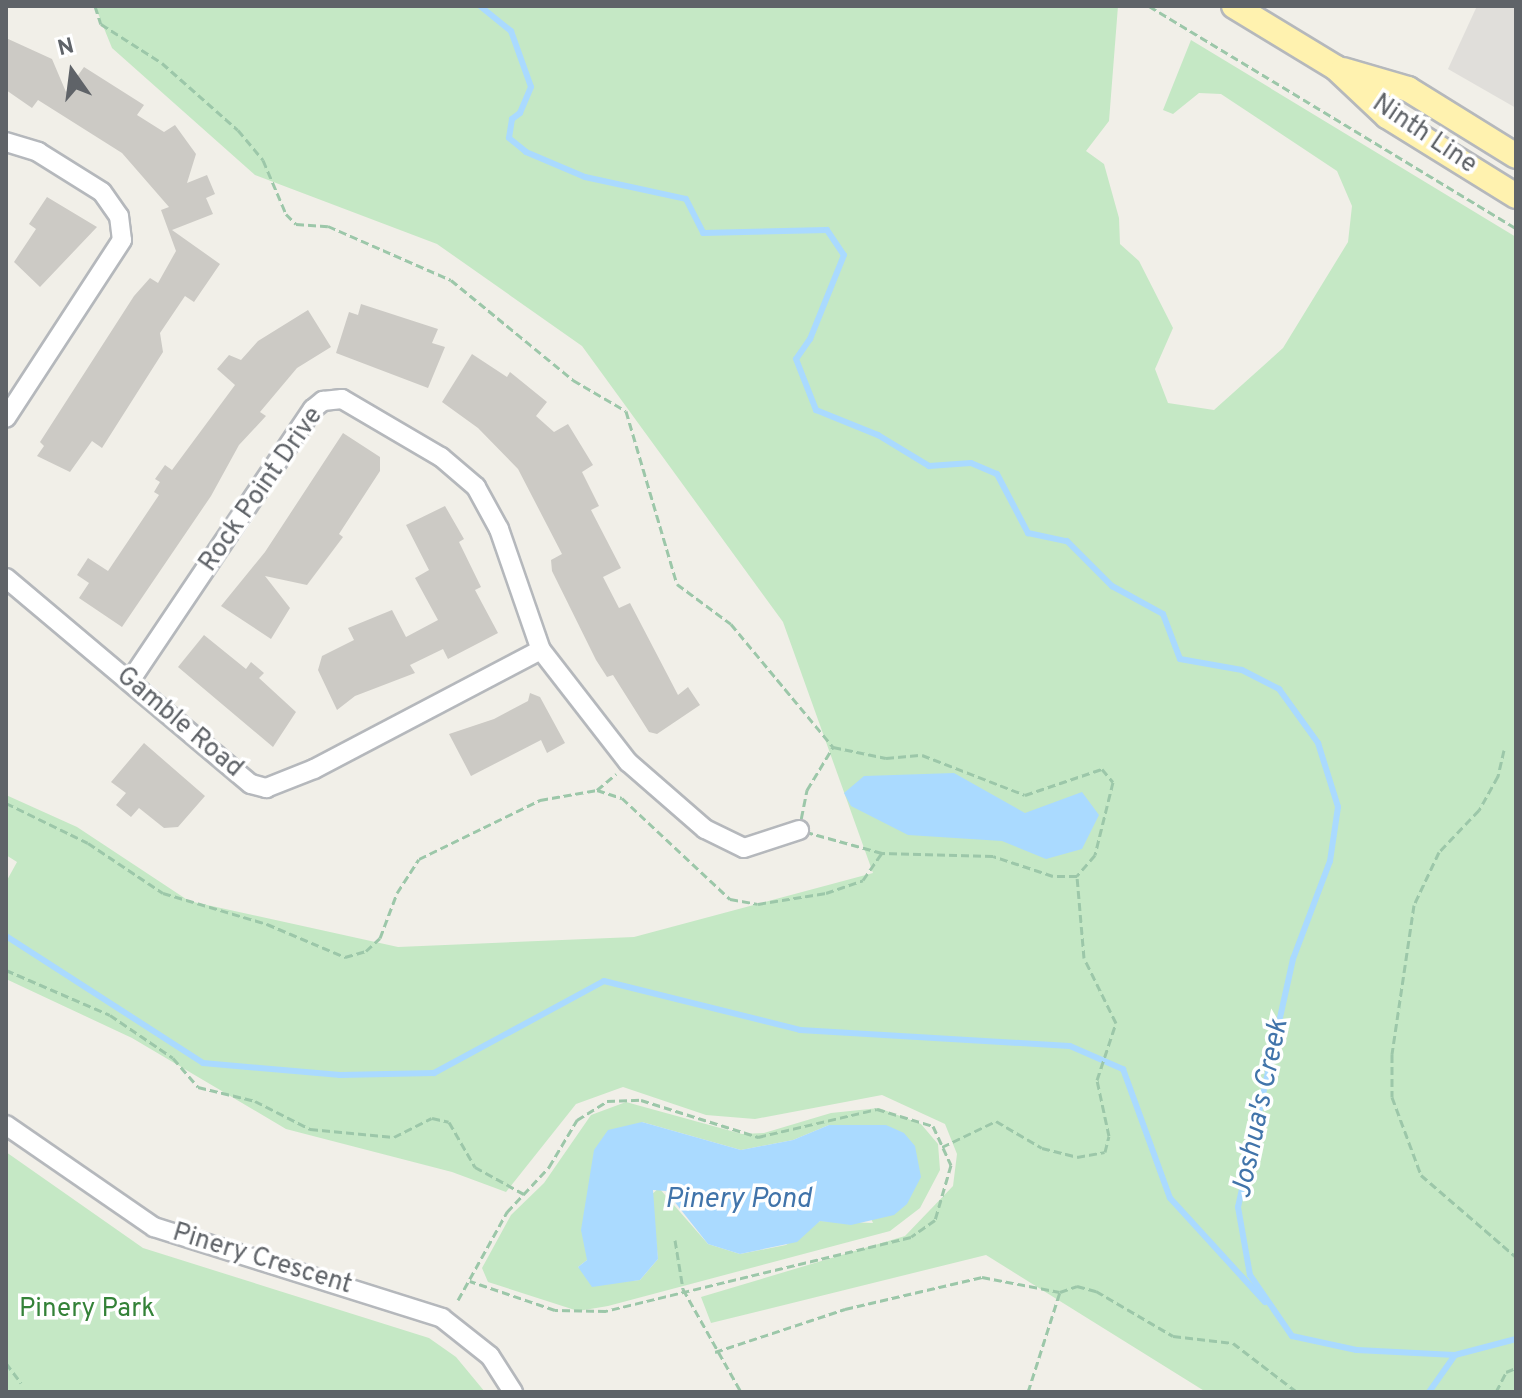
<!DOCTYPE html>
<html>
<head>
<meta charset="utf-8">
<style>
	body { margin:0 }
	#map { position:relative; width:1522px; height:1398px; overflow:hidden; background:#f1efe8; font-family:Overpass,sans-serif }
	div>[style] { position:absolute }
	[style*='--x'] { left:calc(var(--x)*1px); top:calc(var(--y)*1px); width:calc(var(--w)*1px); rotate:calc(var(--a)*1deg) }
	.industrial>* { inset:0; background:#e0deda }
	.green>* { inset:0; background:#c5e8c5 }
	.water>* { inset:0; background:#aadaff }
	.stream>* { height:6px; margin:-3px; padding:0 3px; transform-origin:3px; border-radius:3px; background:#aadaff }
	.building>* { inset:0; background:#cccac5 }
	.path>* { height:3px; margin-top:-1.5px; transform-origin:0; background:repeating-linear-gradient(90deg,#9cc7a9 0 8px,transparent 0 12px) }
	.roads { filter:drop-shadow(2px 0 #b5b8bc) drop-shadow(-2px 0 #b5b8bc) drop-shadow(0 2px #b5b8bc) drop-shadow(0 -2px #b5b8bc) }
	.minor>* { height:18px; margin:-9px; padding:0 9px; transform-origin:9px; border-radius:9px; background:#fff }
	.major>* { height:24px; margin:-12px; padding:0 12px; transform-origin:12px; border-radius:12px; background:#fff2af }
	span { translate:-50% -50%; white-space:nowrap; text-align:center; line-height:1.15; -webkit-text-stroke:7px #fff; paint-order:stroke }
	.street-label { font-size:26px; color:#5f6368 }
	.park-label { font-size:26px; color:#348238 }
	.water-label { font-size:28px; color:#4174aa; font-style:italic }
	.frame { position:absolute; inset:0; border:8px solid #5f6368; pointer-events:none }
	.north { position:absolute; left:32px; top:32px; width:80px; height:80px; -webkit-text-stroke:6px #fff; paint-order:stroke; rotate:346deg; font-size:22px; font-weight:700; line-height:32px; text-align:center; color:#5f6368 }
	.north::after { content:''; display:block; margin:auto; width:28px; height:36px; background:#5f6368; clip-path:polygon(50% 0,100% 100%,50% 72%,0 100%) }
</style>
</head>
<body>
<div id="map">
	<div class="industrial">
		<i style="clip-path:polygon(1477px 6px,1516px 6px,1516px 108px,1448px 69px)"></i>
	</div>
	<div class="green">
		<i style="clip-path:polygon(95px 6px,1118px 6px,1109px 121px,1086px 151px,1104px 164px,1119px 218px,1120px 244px,1139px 261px,1173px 328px,1155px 369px,1168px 403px,1214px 410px,1283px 348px,1348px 242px,1352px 206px,1337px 171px,1221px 94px,1199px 93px,1173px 114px,1163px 110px,1191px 40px,1516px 237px,1516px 1392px,1206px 1392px,986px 1255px,711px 1323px,701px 1297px,905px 1236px,953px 1186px,957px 1154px,945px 1124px,882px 1095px,755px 1119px,706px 1115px,623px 1087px,576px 1104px,506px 1192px,452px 1172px,286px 1129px,132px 1038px,6px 979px,6px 882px,17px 862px,6px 855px,6px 795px,77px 827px,189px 901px,398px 947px,634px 937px,873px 873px,783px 622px,582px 346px,437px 244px,255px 175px,112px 48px)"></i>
		<i style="clip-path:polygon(evenodd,626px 1102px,742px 1134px,764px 1133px,831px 1113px,879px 1108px,921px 1124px,938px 1144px,940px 1170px,920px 1208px,890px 1231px,608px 1306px,578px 1311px,488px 1282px,482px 1268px,511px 1215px,544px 1183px,591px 1115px,626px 1102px,642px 1122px,741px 1150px,793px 1140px,829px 1125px,873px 1223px,820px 1221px,786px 1245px,740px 1254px,708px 1244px,659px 1188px,651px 1195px,658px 1259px,640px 1280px,598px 1284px,578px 1267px,587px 1260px,642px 1122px)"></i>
		<i style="clip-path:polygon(6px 1152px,143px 1248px,429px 1338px,456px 1357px,485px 1392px,6px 1392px)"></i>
	</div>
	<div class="water">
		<i style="clip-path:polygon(954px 773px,1025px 813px,1082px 792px,1099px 815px,1082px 849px,1046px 859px,1002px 841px,908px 835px,851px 806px,844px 793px,864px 776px)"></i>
		<i style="clip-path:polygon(642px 1122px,741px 1150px,793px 1140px,829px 1125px,886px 1125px,904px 1133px,915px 1146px,921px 1177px,907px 1204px,894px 1215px,851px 1225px,820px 1221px,797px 1242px,740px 1254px,708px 1244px,666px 1191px,653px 1190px,658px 1259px,640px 1280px,592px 1287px,578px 1267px,587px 1260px,581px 1230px,594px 1150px,608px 1130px)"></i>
	</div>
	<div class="stream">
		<i style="--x:480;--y:6;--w:40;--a:39"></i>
		<i style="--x:511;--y:31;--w:59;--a:70.3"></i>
		<i style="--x:531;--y:87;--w:28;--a:113"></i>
		<i style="--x:520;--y:113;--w:10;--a:143"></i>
		<i style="--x:512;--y:119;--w:19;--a:99"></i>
		<i style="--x:509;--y:138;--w:22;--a:39"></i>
		<i style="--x:526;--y:152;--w:64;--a:23"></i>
		<i style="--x:585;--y:177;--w:103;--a:12.3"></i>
		<i style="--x:686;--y:199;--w:38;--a:63"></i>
		<i style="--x:703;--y:233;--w:124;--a:-1.4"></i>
		<i style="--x:827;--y:230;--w:30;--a:56"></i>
		<i style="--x:844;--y:255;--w:91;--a:112"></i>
		<i style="--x:810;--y:339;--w:24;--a:125"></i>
		<i style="--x:796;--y:359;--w:55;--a:68.6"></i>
		<i style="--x:816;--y:410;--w:67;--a:22"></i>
		<i style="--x:878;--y:435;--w:60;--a:31.3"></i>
		<i style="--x:929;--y:466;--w:42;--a:-4.1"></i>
		<i style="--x:971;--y:463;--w:28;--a:23"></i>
		<i style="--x:997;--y:474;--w:67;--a:62.3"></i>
		<i style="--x:1028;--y:533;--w:40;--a:12"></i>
		<i style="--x:1067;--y:541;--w:64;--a:45"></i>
		<i style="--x:1112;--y:586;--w:58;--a:28.8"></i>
		<i style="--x:1163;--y:614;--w:48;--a:69.3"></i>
		<i style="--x:1180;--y:659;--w:63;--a:10.1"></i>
		<i style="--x:1242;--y:670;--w:42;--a:27.2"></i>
		<i style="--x:1279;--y:689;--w:67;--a:54.2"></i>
		<i style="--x:1318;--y:743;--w:67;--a:72.6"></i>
		<i style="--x:1338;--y:807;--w:55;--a:98.4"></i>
		<i style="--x:1330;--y:861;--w:105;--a:110.7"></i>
		<i style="--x:1293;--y:959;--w:254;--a:102.5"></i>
		<i style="--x:1238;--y:1207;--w:69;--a:80"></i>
		<i style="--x:1250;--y:1275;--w:74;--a:55.5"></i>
		<i style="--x:1292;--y:1336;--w:66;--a:12.2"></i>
		<i style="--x:1357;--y:1350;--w:98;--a:2.9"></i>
		<i style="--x:1455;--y:1355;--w:63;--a:-14.7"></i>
		<i style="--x:6;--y:936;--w:234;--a:32.8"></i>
		<i style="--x:203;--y:1063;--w:138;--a:5"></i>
		<i style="--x:340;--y:1075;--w:94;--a:-1.2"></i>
		<i style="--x:434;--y:1073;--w:193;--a:-28.4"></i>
		<i style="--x:604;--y:981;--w:202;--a:14"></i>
		<i style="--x:800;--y:1030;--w:270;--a:3.4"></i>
		<i style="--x:1070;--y:1046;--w:58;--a:23.5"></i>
		<i style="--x:1123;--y:1069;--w:137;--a:70"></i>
		<i style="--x:1170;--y:1198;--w:141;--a:47.6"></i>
		<i style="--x:1429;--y:1392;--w:45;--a:-54.9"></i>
	</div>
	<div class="building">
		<i style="clip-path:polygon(6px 38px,52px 59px,66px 92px,84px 67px,144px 105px,137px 115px,164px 132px,175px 125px,196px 154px,187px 183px,207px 175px,215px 194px,206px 198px,213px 214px,172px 230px,220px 264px,194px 302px,185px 296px,160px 333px,163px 352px,102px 448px,92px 441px,70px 472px,37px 456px,44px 446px,40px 442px,134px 296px,150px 278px,158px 283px,176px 251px,161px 210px,169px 207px,122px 153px,38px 100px,32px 108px,6px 90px)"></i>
		<i style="clip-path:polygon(47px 197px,97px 227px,40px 287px,14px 262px,36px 229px,29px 224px)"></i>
		<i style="clip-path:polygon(361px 304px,438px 329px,432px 343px,445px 347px,428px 388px,336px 353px,349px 312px,358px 315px)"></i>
		<i style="clip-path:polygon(308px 310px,331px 347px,297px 368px,260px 412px,266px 416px,239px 445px,211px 496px,122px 627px,79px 598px,89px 583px,77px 575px,88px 558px,108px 571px,159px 495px,154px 492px,160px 482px,155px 479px,165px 465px,172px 470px,235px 385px,217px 369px,229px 355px,241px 360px,258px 341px)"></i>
		<i style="clip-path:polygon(472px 354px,507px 377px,510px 372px,547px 402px,536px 416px,554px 432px,568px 424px,593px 465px,582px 472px,599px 506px,591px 510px,621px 568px,603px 577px,619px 608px,630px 603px,678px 695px,688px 687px,700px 705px,657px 734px,649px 732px,613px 675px,607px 677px,596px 660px,552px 571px,551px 560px,562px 554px,518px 469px,478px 428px,442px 402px)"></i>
		<i style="clip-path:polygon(343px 433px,380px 457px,380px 471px,339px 534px,343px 537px,307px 585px,265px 576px,290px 608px,271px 639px,221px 606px,265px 552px)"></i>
		<i style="clip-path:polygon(445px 506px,464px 539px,459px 542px,481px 587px,475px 590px,498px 633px,448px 659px,443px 649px,410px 665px,415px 673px,355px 696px,337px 710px,318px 670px,322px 656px,354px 640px,348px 628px,392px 610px,406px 637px,438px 620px,415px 578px,429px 570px,406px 525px)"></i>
		<i style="clip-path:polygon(204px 635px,246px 669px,251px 662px,264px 673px,259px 678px,296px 712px,273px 747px,178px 667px)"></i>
		<i style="clip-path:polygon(530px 693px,540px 697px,565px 743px,547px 753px,541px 740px,471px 776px,449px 734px,494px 719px,528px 701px)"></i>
		<i style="clip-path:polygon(144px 743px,205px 796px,178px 827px,164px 828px,139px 808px,131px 817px,116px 805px,126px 793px,111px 782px)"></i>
	</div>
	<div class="path">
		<i style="--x:95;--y:6;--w:19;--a:72"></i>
		<i style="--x:101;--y:24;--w:72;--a:32.6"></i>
		<i style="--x:162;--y:63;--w:101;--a:41.4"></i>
		<i style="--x:238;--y:130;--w:39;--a:50"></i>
		<i style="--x:263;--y:160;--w:59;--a:66.9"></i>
		<i style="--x:286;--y:214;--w:14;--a:45"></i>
		<i style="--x:296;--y:224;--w:32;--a:4"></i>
		<i style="--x:328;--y:226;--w:134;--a:23.7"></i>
		<i style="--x:451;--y:280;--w:158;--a:39.3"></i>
		<i style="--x:573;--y:380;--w:61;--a:30.3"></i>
		<i style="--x:626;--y:411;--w:180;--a:73.6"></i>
		<i style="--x:677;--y:584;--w:67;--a:36.5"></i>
		<i style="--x:731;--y:624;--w:160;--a:50.3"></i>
		<i style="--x:1149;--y:6;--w:429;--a:31.2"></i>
		<i style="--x:833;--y:747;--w:54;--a:11.7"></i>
		<i style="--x:886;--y:758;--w:36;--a:-5"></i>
		<i style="--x:922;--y:755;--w:110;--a:21.2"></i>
		<i style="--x:1025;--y:795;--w:81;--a:-18.7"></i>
		<i style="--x:1102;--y:769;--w:17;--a:50"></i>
		<i style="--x:1113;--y:782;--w:75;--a:103.9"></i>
		<i style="--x:1095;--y:855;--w:28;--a:131"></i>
		<i style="--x:1077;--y:876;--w:24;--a:180"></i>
		<i style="--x:1053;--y:876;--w:63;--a:-161.6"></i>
		<i style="--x:993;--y:856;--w:111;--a:-178.5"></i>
		<i style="--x:882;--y:853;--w:86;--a:-164.5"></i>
		<i style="--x:799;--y:830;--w:41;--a:-78.7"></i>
		<i style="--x:807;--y:790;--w:50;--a:-58.8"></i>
		<i style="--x:1504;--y:750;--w:27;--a:103"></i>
		<i style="--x:1498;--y:776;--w:39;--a:119"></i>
		<i style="--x:1479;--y:810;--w:58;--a:133.6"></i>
		<i style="--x:1439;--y:852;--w:59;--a:115.3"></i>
		<i style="--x:1414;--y:905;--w:151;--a:98.4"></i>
		<i style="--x:1392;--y:1054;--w:43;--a:90"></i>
		<i style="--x:1392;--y:1097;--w:83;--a:69.6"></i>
		<i style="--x:1421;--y:1175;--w:125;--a:40.8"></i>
		<i style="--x:597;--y:790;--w:25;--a:-40"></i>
		<i style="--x:6;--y:803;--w:91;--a:26"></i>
		<i style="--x:88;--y:843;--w:90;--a:33.7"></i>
		<i style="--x:163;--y:893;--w:109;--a:16.6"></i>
		<i style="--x:267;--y:924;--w:85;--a:22.9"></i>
		<i style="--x:345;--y:957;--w:22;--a:-16"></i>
		<i style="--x:366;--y:951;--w:19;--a:-43"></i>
		<i style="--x:380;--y:938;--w:48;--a:-69.3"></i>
		<i style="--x:397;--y:893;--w:40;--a:-57.1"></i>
		<i style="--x:419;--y:859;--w:135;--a:-26"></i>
		<i style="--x:540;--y:800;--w:58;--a:-10"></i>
		<i style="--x:597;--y:790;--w:26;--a:18"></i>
		<i style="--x:622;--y:798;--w:148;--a:43.1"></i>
		<i style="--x:730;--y:899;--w:28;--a:10"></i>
		<i style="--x:758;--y:904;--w:69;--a:-9.2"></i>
		<i style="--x:826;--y:893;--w:39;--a:-19"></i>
		<i style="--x:863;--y:880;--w:33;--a:-55"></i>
		<i style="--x:6;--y:970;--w:113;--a:23.4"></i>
		<i style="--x:110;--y:1015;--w:76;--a:34.3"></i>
		<i style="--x:173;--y:1058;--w:38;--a:49"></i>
		<i style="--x:198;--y:1087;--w:59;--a:13.8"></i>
		<i style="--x:255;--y:1101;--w:62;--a:27"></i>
		<i style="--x:310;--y:1129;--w:84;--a:5.4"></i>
		<i style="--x:394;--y:1137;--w:42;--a:-26.6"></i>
		<i style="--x:432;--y:1118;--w:17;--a:13"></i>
		<i style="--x:449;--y:1122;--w:52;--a:60"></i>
		<i style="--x:475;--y:1167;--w:56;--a:28.9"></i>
		<i style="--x:942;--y:1147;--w:60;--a:-25.7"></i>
		<i style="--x:996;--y:1121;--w:53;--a:30.4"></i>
		<i style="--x:1042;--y:1148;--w:36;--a:14"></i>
		<i style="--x:1077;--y:1157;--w:28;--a:-10"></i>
		<i style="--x:1105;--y:1152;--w:16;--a:-76"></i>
		<i style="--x:1109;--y:1136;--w:57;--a:-102.1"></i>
		<i style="--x:1097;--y:1080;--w:60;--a:-71.6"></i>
		<i style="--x:1116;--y:1023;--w:72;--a:-116.2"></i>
		<i style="--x:1084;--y:958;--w:82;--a:-94.9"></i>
		<i style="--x:675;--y:1240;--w:50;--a:80.7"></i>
		<i style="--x:683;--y:1289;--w:118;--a:60.6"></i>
		<i style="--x:458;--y:1300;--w:101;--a:-60.9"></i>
		<i style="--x:507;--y:1212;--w:62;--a:-47"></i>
		<i style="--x:549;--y:1167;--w:55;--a:-59.2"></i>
		<i style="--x:577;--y:1120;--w:36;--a:-32"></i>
		<i style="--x:607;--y:1101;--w:34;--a:-2"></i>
		<i style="--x:641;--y:1100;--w:123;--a:17.5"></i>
		<i style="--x:758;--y:1137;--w:122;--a:-13.2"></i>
		<i style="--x:877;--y:1109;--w:59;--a:16.9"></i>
		<i style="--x:933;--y:1126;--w:43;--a:65.2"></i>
		<i style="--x:951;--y:1165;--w:57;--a:106.2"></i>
		<i style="--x:935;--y:1220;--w:29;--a:145"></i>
		<i style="--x:911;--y:1237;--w:314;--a:166.4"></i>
		<i style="--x:606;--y:1311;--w:51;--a:-178.9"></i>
		<i style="--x:555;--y:1310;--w:90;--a:-161.2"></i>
		<i style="--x:715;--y:1352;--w:137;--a:-18.3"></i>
		<i style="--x:845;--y:1309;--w:141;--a:-13.1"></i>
		<i style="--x:982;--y:1277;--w:79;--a:10.9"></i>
		<i style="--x:1060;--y:1292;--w:18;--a:-19"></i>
		<i style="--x:1077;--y:1286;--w:20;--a:15"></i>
		<i style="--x:1096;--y:1291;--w:89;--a:30.3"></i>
		<i style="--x:1173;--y:1336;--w:60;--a:6.7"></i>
		<i style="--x:1233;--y:1343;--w:81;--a:37.4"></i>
		<i style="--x:6;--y:1363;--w:25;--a:53"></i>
		<i style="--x:1028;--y:1392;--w:105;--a:-72.3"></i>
		<i style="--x:1496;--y:1392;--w:22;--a:-63"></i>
		<i style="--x:1506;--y:1372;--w:11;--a:-22"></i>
	</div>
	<div class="roads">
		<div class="minor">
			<i style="--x:6;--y:142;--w:34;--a:17"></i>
			<i style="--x:38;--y:152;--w:75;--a:32"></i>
			<i style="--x:102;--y:192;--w:29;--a:55"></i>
			<i style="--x:119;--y:216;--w:24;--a:83"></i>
			<i style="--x:122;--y:240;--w:212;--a:123.1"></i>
			<i style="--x:6;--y:578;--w:320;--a:40.1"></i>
			<i style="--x:251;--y:784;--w:16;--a:15"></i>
			<i style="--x:266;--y:788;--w:52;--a:-21.6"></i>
			<i style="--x:314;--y:769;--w:256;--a:-27.7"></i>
			<i style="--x:130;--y:681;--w:328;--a:-56.1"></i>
			<i style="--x:313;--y:409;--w:13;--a:-39"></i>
			<i style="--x:323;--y:401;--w:19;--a:-6"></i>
			<i style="--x:342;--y:399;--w:115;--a:30.4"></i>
			<i style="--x:441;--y:457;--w:46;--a:40.6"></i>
			<i style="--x:476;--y:487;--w:48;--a:61.3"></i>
			<i style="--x:499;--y:529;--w:128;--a:70.9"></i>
			<i style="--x:541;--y:650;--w:142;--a:52.2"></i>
			<i style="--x:628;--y:762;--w:102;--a:41"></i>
			<i style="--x:705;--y:829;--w:43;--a:26"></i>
			<i style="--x:744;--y:848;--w:58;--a:-18.1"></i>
			<i style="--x:6;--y:1125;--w:180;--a:34.6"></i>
			<i style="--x:154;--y:1227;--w:302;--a:17.5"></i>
			<i style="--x:442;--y:1318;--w:61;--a:38.4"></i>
			<i style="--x:490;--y:1356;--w:43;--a:57.4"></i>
		</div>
		<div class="major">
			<i style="--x:1234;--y:6;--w:119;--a:31.3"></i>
			<i style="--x:1336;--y:68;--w:70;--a:43.3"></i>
			<i style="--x:1387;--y:116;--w:152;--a:31.8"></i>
			<i style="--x:1343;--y:70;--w:68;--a:16.3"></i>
			<i style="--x:1408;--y:89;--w:127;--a:31.8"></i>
		</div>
	</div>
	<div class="street-label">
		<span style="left:1424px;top:135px;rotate:34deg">Ninth Line</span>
		<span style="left:262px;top:490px;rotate:-55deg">Rock Point Drive</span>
		<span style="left:179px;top:723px;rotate:40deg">Gamble Road</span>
		<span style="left:262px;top:1260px;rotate:17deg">Pinery Crescent</span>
	</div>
	<div class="park-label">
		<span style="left:87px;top:1310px">Pinery Park</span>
	</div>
	<div class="water-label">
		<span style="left:1261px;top:1109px;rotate:-78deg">Joshua's Creek</span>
		<span style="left:738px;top:1200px">Pinery Pond</span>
	</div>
	<div class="frame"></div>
	<div class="north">N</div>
</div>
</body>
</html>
